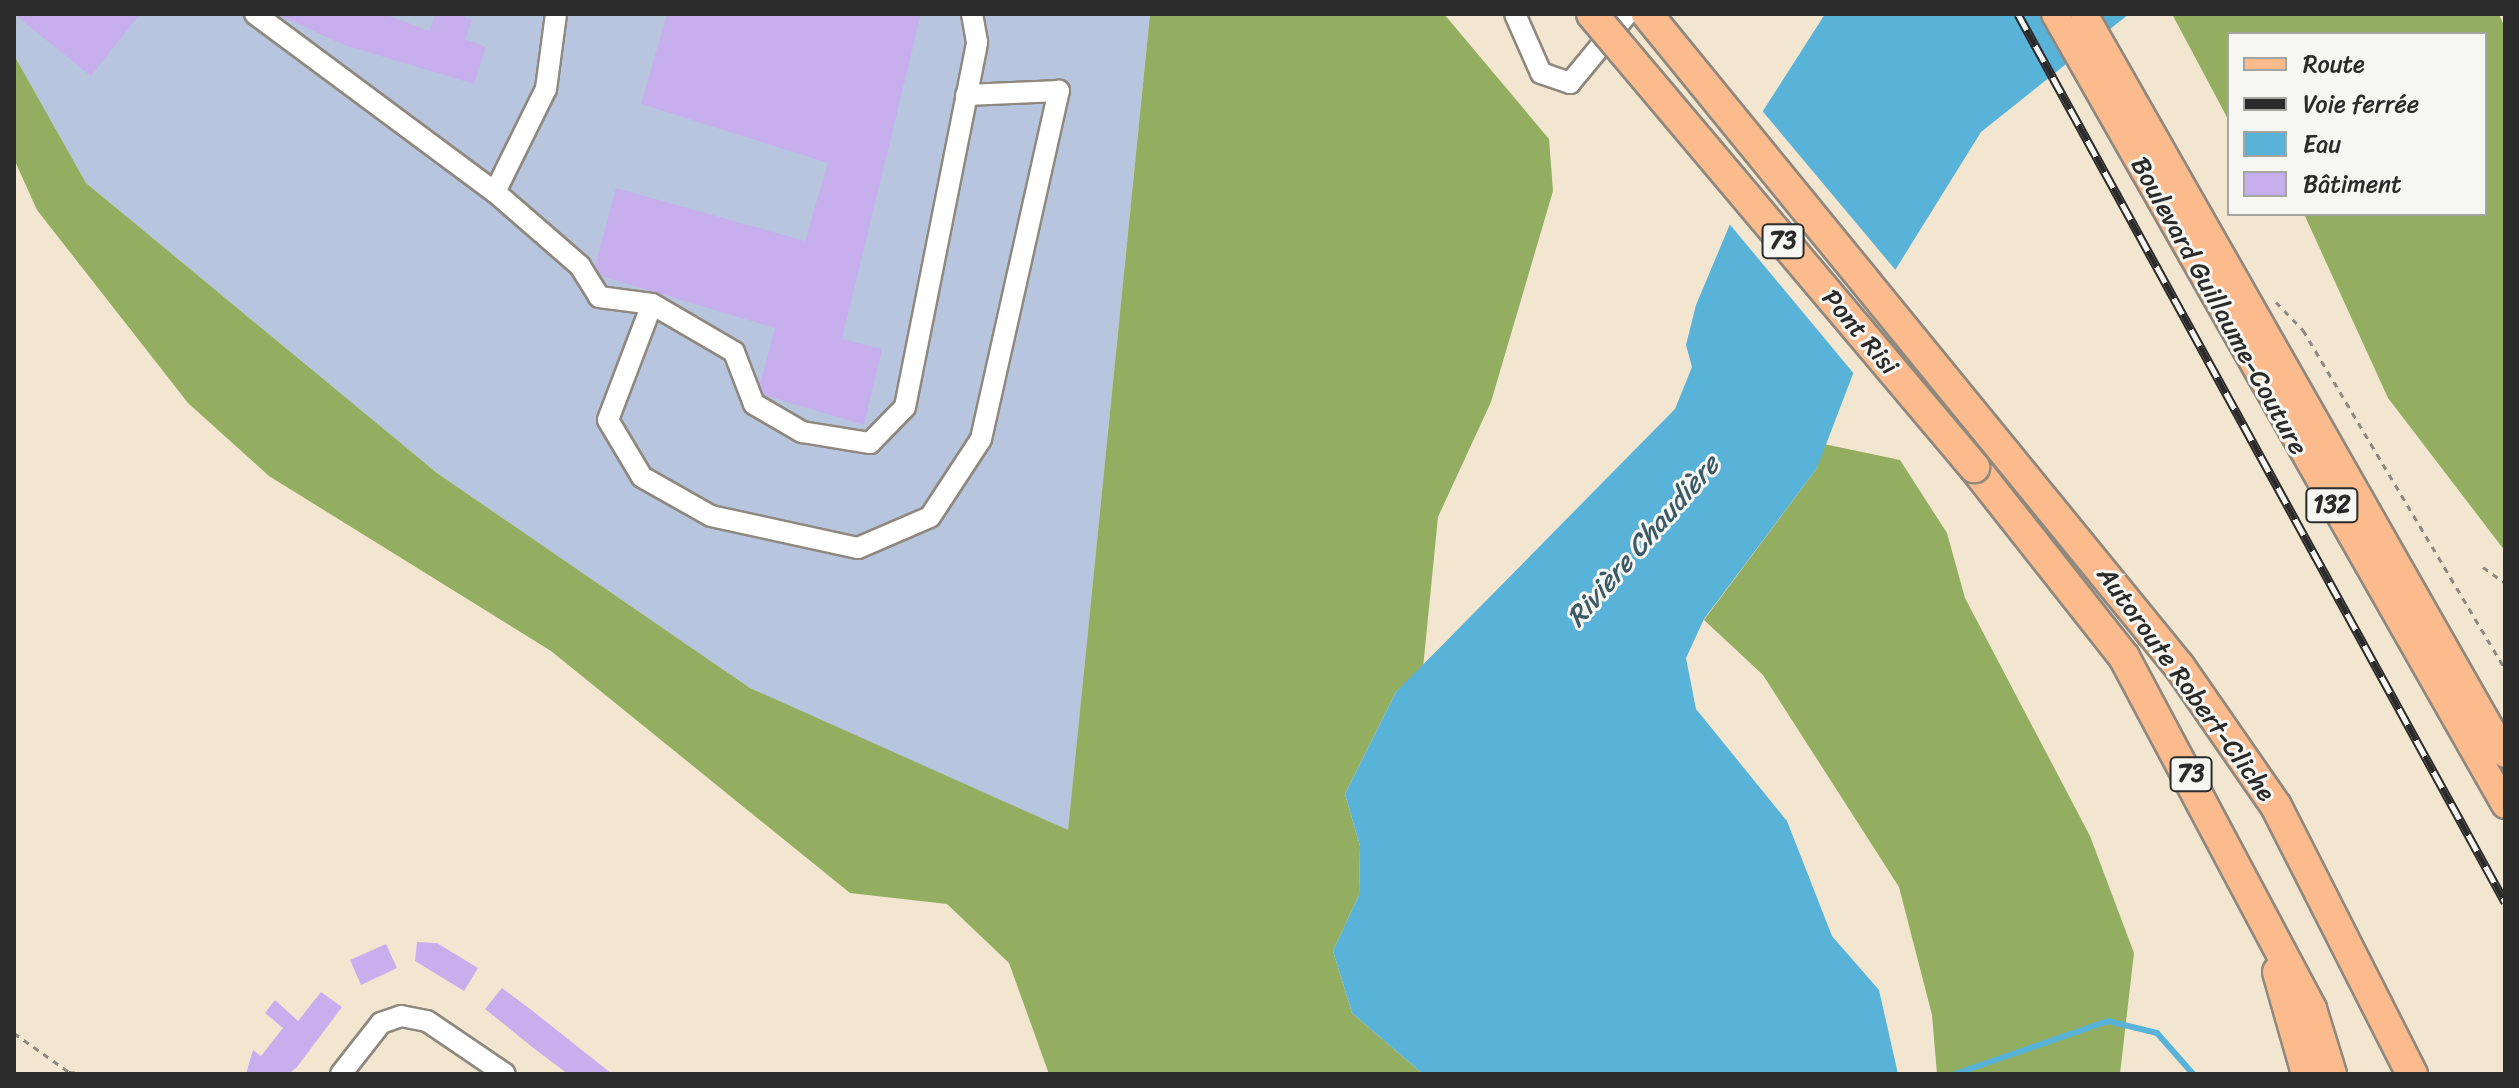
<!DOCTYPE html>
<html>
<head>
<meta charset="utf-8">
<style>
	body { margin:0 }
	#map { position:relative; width:2519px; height:1088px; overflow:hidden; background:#f3e6d1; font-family:Sriracha,sans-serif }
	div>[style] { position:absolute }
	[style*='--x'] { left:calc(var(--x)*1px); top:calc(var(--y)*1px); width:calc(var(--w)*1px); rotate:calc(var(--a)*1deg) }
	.industrial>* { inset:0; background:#b7c5de }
	.forest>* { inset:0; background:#93ae60 }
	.water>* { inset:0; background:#59b2d7 }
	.pier>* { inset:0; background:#f3e6d1 }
	.stream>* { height:6px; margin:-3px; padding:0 3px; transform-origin:3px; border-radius:3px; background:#59b2d7 }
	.building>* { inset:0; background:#c7afee }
	.path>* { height:3px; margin-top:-1.5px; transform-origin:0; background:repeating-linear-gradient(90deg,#8f887e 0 6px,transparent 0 12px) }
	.roads { filter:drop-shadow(2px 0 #8f887e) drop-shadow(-2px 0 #8f887e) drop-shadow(0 2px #8f887e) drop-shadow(0 -2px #8f887e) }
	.minor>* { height:20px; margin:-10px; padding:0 10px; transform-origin:10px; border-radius:10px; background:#fff }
	.major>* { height:26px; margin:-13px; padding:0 13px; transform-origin:13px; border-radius:13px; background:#fbbb8d }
	.highway>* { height:30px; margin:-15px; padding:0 15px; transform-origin:15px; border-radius:15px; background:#fbbb8d }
	.rail>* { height:9px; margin-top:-4.5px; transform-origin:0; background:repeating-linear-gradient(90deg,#f6f6f2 0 18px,#2b2b2b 0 36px); box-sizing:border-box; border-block:2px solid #2b2b2b }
	.bridges { filter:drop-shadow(2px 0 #8f887e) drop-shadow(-2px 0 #8f887e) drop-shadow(0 2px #8f887e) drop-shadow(0 -2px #8f887e) }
	.highway-bridge>* { height:30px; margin:-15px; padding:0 15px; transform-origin:15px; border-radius:15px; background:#fbbb8d }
	span { translate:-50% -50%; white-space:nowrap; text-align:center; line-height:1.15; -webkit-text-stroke:6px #f6f6f2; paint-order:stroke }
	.shield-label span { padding:2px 6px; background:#f6f6f2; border:2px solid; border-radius:6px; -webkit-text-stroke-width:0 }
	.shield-label { font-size:24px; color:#2b2b2b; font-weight:700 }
	.street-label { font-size:26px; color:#2b2b2b }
	.water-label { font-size:28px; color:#3b5a67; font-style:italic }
	.frame { position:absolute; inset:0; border:16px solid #2b2b2b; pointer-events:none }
	.legend { position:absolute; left:2227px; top:32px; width:260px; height:184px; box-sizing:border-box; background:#f6f6f2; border:2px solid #a5a5a2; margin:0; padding:10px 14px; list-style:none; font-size:24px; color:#2b2b2b }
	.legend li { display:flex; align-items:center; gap:16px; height:40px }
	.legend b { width:40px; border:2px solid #a5a5a2 }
</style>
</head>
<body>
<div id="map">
	<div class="industrial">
		<i style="clip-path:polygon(14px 14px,1150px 14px,1068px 831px,750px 688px,437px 473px,86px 183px,14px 55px)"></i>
	</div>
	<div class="forest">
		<i style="clip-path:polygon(1150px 14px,1444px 14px,1549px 139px,1553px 191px,1491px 402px,1438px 517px,1423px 668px,1396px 692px,1345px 794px,1360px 846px,1359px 895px,1333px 951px,1352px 1013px,1423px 1074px,1049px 1074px,1009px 963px,947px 904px,850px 893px,551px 651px,269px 476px,188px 403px,37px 210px,14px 159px,14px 55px,86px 183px,437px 473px,750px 688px,1068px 830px)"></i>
		<i style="clip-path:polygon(2172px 14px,2499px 14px,2505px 28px,2505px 551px,2388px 398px,2304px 214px,2485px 214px,2485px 34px,2229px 34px,2229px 121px)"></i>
		<i style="clip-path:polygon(1824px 444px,1900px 460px,1947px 533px,1965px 598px,2090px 836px,2134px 953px,2120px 1074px,1937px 1074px,1932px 1015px,1899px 887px,1763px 675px,1704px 620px,1817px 468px)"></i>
	</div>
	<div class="water">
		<i style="clip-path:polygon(1825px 14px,2129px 14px,1981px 132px,1889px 280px,1817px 468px,1704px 619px,1686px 658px,1696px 709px,1787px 821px,1832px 936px,1879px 990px,1898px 1074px,1423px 1074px,1352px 1013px,1333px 951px,1359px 895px,1360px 846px,1345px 794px,1396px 692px,1675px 409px,1692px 367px,1686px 345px,1696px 305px,1733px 217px,1754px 125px)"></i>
	</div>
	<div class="pier">
		<i style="clip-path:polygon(1759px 107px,1898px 273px,1855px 375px,1727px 221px,1735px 172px)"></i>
	</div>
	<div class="stream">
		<i style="--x:1955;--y:1074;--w:162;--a:-19.1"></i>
		<i style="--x:2108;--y:1021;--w:50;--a:13.8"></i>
		<i style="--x:2157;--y:1033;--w:55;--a:48.7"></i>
	</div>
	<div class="building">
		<i style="clip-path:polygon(14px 14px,140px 14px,91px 76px)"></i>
		<i style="clip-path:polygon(277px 14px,384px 14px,429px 31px,436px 14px,457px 14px,472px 20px,465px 39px,486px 47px,474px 84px,344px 45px)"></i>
		<i style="clip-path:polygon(667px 14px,921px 14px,842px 339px,882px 349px,864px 425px,764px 395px,760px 384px,775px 328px,601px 276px,595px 266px,616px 188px,805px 241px,828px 163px,641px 104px)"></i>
		<i style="clip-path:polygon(417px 942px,437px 943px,478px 968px,464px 991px,415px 961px)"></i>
		<i style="clip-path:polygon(386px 944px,397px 968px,361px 985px,350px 960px)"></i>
		<i style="clip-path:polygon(502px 988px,534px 1012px,612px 1074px,568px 1074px,536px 1050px,485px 1009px)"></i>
		<i style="clip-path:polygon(321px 992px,342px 1007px,297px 1067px,289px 1074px,246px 1074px,253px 1050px,261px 1056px,283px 1028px,265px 1013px,275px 1000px,298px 1021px)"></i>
	</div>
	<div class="path">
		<i style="--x:2276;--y:302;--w:39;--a:46"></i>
		<i style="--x:2303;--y:330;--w:395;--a:59.2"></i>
		<i style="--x:2483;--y:567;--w:27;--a:36"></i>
		<i style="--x:14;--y:1033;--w:67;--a:35.3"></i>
		<i style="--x:69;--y:1072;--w:24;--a:5"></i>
	</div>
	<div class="roads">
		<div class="minor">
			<i style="--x:255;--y:14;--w:299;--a:36.6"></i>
			<i style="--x:495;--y:192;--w:113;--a:41"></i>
			<i style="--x:580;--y:266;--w:36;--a:58"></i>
			<i style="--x:599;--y:297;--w:53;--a:7.5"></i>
			<i style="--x:652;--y:304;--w:95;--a:30.3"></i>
			<i style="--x:734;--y:352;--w:56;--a:69"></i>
			<i style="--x:754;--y:404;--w:56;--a:30.3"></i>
			<i style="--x:802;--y:432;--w:69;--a:9.2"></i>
			<i style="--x:870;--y:443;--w:50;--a:-45.8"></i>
			<i style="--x:905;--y:407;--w:372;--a:-78.8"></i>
			<i style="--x:977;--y:42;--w:28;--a:-100"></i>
			<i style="--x:1515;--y:14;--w:64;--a:66.2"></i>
			<i style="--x:1541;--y:73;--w:31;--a:19"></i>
			<i style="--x:1570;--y:83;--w:89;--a:-50.4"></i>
			<i style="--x:495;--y:192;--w:115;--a:-63.7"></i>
			<i style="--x:546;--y:89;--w:76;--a:-82.4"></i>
			<i style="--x:652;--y:304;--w:124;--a:110.8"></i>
			<i style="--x:608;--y:420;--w:66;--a:59.2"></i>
			<i style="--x:642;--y:477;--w:79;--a:29.5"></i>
			<i style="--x:711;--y:516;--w:150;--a:12.3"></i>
			<i style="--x:858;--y:548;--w:78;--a:-23.3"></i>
			<i style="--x:930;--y:517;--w:93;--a:-56.8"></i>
			<i style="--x:981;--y:439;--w:357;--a:-77.4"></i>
			<i style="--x:1059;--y:91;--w:93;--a:177.5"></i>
			<i style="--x:341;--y:1074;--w:65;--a:-51.9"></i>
			<i style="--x:381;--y:1023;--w:21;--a:-19"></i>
			<i style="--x:401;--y:1016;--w:26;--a:11"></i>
			<i style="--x:427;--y:1021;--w:94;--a:34.2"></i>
		</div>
		<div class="major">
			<i style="--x:2055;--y:14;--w:910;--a:60.36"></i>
			<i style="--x:2084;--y:14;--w:851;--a:60.36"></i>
		</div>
		<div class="highway">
			<i style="--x:1647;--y:14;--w:842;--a:50.79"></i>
			<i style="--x:2179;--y:666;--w:170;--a:55.3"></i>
			<i style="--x:2276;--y:806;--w:301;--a:63.1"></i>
			<i style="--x:1974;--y:467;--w:242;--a:51.7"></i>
			<i style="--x:2124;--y:657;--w:399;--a:62"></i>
			<i style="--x:2311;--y:1009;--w:68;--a:72.9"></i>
			<i style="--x:2278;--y:972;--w:106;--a:74.1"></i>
		</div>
	</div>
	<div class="rail">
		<i style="--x:2018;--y:14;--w:1013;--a:61.26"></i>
	</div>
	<div class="bridges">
		<div class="highway-bridge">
			<i style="--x:1592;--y:14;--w:593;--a:49.86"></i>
		</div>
	</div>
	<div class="shield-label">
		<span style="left:1783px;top:241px">73</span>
		<span style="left:2332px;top:505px">132</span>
		<span style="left:2191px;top:774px">73</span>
	</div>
	<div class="street-label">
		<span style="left:2219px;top:306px;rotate:61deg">Boulevard Guillaume-Couture</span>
		<span style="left:1860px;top:332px;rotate:50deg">Pont Risi</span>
		<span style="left:2186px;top:684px;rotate:54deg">Autoroute Robert-Cliche</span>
	</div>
	<div class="water-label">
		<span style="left:1643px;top:541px;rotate:-49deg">Rivière Chaudière</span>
	</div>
	<div class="frame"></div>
	<ul class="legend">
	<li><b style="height:10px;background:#fbbb8d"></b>Route</li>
	<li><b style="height:10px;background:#2b2b2b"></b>Voie ferrée</li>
	<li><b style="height:22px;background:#59b2d7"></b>Eau</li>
	<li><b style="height:22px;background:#c7afee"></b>Bâtiment</li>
	</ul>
</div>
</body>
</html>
